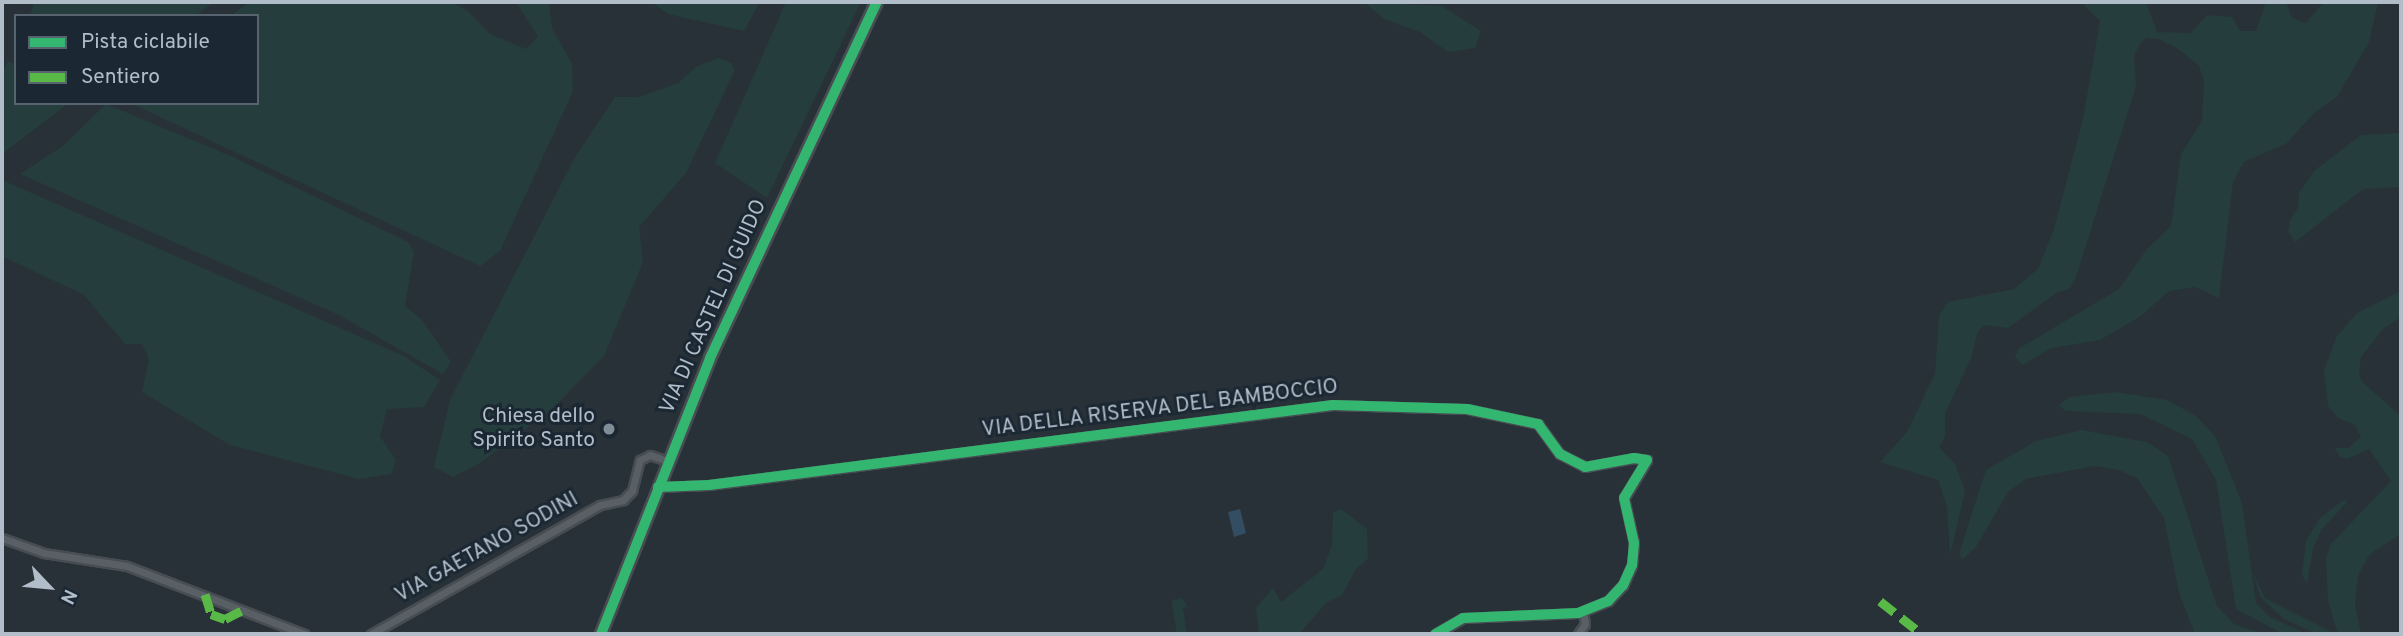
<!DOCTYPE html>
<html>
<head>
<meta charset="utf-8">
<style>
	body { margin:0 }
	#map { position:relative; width:2403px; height:636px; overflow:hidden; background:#283138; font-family:Overpass,sans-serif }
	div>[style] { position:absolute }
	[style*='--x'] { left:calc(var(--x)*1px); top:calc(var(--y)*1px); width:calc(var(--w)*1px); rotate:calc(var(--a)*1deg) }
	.green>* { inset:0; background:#253d3d }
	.water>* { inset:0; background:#334d62 }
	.roads { filter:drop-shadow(2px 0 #474d52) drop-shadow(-2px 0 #474d52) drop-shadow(0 2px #474d52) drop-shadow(0 -2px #474d52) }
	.minor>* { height:7px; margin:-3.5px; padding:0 3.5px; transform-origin:3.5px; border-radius:3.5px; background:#585f65 }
	.tertiary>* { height:10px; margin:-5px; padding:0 5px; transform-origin:5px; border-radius:5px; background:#585f65 }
	.quiet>* { height:9px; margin-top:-4.5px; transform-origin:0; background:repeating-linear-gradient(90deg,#58b947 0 18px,transparent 0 27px) }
	.cycleway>* { height:10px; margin:-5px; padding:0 5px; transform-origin:5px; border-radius:5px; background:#33b770 }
	.dots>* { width:19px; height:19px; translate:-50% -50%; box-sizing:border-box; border:4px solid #1b2833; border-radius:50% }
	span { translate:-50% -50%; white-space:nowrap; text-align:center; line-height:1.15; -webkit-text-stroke:6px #1b2833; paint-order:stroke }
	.street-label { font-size:21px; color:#b1bec9 }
	.poi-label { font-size:21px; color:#b1bec9 }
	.right { translate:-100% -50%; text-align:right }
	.frame { position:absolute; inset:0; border:4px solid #b1bec9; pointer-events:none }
	.legend { position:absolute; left:14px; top:14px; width:245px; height:91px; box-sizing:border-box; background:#1b2833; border:2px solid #57646f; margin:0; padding:9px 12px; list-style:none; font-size:21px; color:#b1bec9 }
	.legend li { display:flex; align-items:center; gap:14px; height:35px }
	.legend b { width:35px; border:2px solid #57646f }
	.north { position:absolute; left:14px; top:552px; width:70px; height:70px; -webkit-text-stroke:5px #1b2833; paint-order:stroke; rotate:116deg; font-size:19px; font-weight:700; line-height:28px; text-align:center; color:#b1bec9 }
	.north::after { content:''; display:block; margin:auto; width:24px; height:32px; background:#b1bec9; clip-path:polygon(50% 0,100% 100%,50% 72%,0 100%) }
</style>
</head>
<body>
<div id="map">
	<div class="green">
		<i style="clip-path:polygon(34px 2px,214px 2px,195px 16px,30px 16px)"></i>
		<i style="clip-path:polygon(249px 2px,451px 2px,468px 11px,490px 34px,526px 49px,538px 37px,516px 2px,549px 2px,552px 28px,572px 64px,573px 91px,500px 251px,480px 266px,130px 103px,257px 103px,257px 16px,231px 16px)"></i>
		<i style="clip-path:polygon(651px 2px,760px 2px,744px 31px,668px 14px)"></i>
		<i style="clip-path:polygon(786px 2px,861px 2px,767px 198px,715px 163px)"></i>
		<i style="clip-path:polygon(1364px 2px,1442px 6px,1481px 31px,1475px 48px,1448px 52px,1420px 32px,1384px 19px)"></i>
		<i style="clip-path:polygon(2081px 2px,2146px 2px,2157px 32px,2191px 33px,2207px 15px,2232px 17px,2240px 31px,2256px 31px,2266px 2px,2286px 2px,2292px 18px,2306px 23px,2324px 2px,2378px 2px,2369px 42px,2337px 97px,2314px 113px,2287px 143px,2244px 162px,2233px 182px,2219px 298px,2195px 287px,2169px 291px,2141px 316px,2100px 340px,2052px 348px,2022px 365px,2015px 357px,2018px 349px,2119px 289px,2147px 249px,2171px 226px,2181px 154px,2202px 121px,2204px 81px,2199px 66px,2177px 48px,2158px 39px,2146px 38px,2140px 44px,2134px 55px,2136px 86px,2076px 277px,2069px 289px,2056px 293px,2008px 328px,1985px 325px,1978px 331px,1971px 358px,1945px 414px,1945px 436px,1939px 447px,1955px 464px,1965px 491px,1950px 555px,1947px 507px,1938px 480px,1880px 462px,1907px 432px,1935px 374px,1939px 315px,1948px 302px,2014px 289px,2038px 269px,2054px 229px,2083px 119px,2100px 21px)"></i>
		<i style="clip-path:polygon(718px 58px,731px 63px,735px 70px,686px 173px,639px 227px,643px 262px,604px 356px,552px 409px,480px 463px,453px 477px,434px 467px,450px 400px,574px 159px,615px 97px,639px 97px,678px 83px,696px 67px)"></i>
		<i style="clip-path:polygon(8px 61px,16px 64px,16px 103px,69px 103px,2px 154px,2px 72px)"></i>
		<i style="clip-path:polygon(106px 104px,233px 157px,408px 242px,414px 252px,405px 306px,422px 320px,451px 362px,443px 374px,339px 315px,20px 174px,63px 146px)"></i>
		<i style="clip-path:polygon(2401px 133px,2401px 187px,2363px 189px,2295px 242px,2288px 231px,2290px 221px,2298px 207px,2299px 193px,2314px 171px,2361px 135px)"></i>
		<i style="clip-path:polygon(2px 180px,404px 356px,440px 380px,424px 407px,387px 409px,380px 436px,396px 460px,391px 474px,359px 479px,230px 445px,142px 392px,149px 359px,142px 344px,125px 344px,84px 295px,2px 256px)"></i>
		<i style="clip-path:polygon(2401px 291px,2401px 317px,2383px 329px,2361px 357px,2359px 374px,2362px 382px,2401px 416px,2401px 534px,2370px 554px,2358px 575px,2355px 605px,2361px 634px,2338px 634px,2328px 601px,2326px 557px,2331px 544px,2391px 481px,2369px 449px,2347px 459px,2340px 457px,2335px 448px,2348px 448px,2361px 437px,2355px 425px,2338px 418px,2328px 406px,2324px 370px,2337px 336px,2357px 313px)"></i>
		<i style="clip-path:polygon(2116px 392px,2167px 400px,2196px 416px,2215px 436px,2242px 503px,2256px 603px,2270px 617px,2306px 634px,2283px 634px,2236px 609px,2216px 480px,2192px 439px,2140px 414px,2066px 411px,2058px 405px,2070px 397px)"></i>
		<i style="clip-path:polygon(2081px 430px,2147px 442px,2168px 456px,2217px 606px,2234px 624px,2262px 634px,2195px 634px,2179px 593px,2164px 518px,2137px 478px,2119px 470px,2094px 466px,2026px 479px,2008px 492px,1976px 547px,1962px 560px,1959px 553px,1986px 470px,2036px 441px)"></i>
		<i style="clip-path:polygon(2342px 501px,2348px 501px,2322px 529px,2313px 548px,2307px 584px,2302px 574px,2306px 541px,2320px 518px)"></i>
		<i style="clip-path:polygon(1341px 509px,1367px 529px,1368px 559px,1356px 569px,1342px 595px,1326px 603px,1299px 634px,1259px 634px,1256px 608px,1273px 588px,1281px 602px,1323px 569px,1332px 545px,1333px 513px)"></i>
		<i style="clip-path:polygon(2252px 571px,2265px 598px,2335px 634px,2317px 634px,2284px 619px,2261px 598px)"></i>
		<i style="clip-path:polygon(1182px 598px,1188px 607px,1183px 608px,1187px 634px,1177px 634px,1172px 605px,1173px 600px)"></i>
	</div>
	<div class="water">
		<i style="clip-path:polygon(1240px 509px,1246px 533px,1234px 537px,1228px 512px)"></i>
	</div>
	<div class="roads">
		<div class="minor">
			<i style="--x:658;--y:487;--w:51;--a:-2.2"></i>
			<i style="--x:709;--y:485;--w:629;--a:-7.31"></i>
			<i style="--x:1333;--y:405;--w:134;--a:1.7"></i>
			<i style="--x:1467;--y:409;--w:73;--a:11.9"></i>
			<i style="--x:1538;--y:424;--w:37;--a:54"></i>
			<i style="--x:1560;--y:454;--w:28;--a:27"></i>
			<i style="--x:1585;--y:467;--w:50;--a:-10.4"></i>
			<i style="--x:1634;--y:458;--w:13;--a:9"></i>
			<i style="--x:1647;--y:460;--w:44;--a:121.2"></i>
			<i style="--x:1624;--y:498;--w:46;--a:77.5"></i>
			<i style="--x:1634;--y:543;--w:22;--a:95"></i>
			<i style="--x:1632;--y:565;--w:22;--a:114"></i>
			<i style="--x:1623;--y:585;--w:22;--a:133"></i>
			<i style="--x:1608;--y:601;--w:32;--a:158"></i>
			<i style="--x:1578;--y:613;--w:115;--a:177.5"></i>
			<i style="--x:1463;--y:618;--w:32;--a:150"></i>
			<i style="--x:2;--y:538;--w:45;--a:19.7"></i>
			<i style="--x:44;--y:553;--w:84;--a:8.9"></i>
			<i style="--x:127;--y:566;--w:190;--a:21"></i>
			<i style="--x:371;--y:634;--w:263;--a:-29.4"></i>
			<i style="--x:600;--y:505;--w:24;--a:-12"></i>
			<i style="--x:623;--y:500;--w:13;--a:-45"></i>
			<i style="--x:632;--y:491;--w:32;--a:-76"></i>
			<i style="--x:640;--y:460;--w:11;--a:-27"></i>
			<i style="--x:650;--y:455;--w:18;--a:19"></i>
			<i style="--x:1578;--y:634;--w:12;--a:-55"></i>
			<i style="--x:1585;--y:624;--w:12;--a:-99"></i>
		</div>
		<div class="tertiary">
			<i style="--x:601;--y:634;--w:297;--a:-68.4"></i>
			<i style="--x:710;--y:358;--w:393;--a:-64.9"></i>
		</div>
	</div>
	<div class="quiet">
		<i style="--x:205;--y:594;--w:21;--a:73"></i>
		<i style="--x:211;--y:614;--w:15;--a:20"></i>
		<i style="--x:225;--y:619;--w:22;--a:-27"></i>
		<i style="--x:1880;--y:601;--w:53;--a:38.2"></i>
	</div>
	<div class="cycleway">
		<i style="--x:658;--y:487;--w:51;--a:-2.2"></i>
		<i style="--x:709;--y:485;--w:629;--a:-7.31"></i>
		<i style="--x:1333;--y:405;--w:134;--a:1.7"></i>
		<i style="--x:1467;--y:409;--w:73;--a:11.9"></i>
		<i style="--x:1538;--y:424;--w:37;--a:54"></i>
		<i style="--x:1560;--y:454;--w:28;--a:27"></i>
		<i style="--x:1585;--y:467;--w:50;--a:-10.4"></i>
		<i style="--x:1634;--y:458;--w:13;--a:9"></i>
		<i style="--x:1647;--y:460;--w:44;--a:121.2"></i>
		<i style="--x:1624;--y:498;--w:46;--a:77.5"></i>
		<i style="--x:1634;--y:543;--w:22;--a:95"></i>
		<i style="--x:1632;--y:565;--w:22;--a:114"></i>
		<i style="--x:1623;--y:585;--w:22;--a:133"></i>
		<i style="--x:1608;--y:601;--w:32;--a:158"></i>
		<i style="--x:1578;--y:613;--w:115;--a:177.5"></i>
		<i style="--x:1463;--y:618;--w:32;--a:150"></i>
		<i style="--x:601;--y:634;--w:297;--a:-68.4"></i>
		<i style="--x:710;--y:358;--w:393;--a:-64.9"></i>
	</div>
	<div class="dots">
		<i style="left:609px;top:429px;background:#818d96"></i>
	</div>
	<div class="street-label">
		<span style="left:714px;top:307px;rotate:-66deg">VIA DI CASTEL DI GUIDO</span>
		<span style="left:1160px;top:409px;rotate:-7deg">VIA DELLA RISERVA DEL BAMBOCCIO</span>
		<span style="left:487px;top:548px;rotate:-29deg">VIA GAETANO SODINI</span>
	</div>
	<div class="poi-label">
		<span class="right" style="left:595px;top:429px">Chiesa dello<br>Spirito Santo</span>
	</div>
	<div class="frame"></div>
	<ul class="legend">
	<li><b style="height:9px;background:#33b770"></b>Pista ciclabile</li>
	<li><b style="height:9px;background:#58b947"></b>Sentiero</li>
	</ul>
	<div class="north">N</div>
</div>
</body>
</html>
